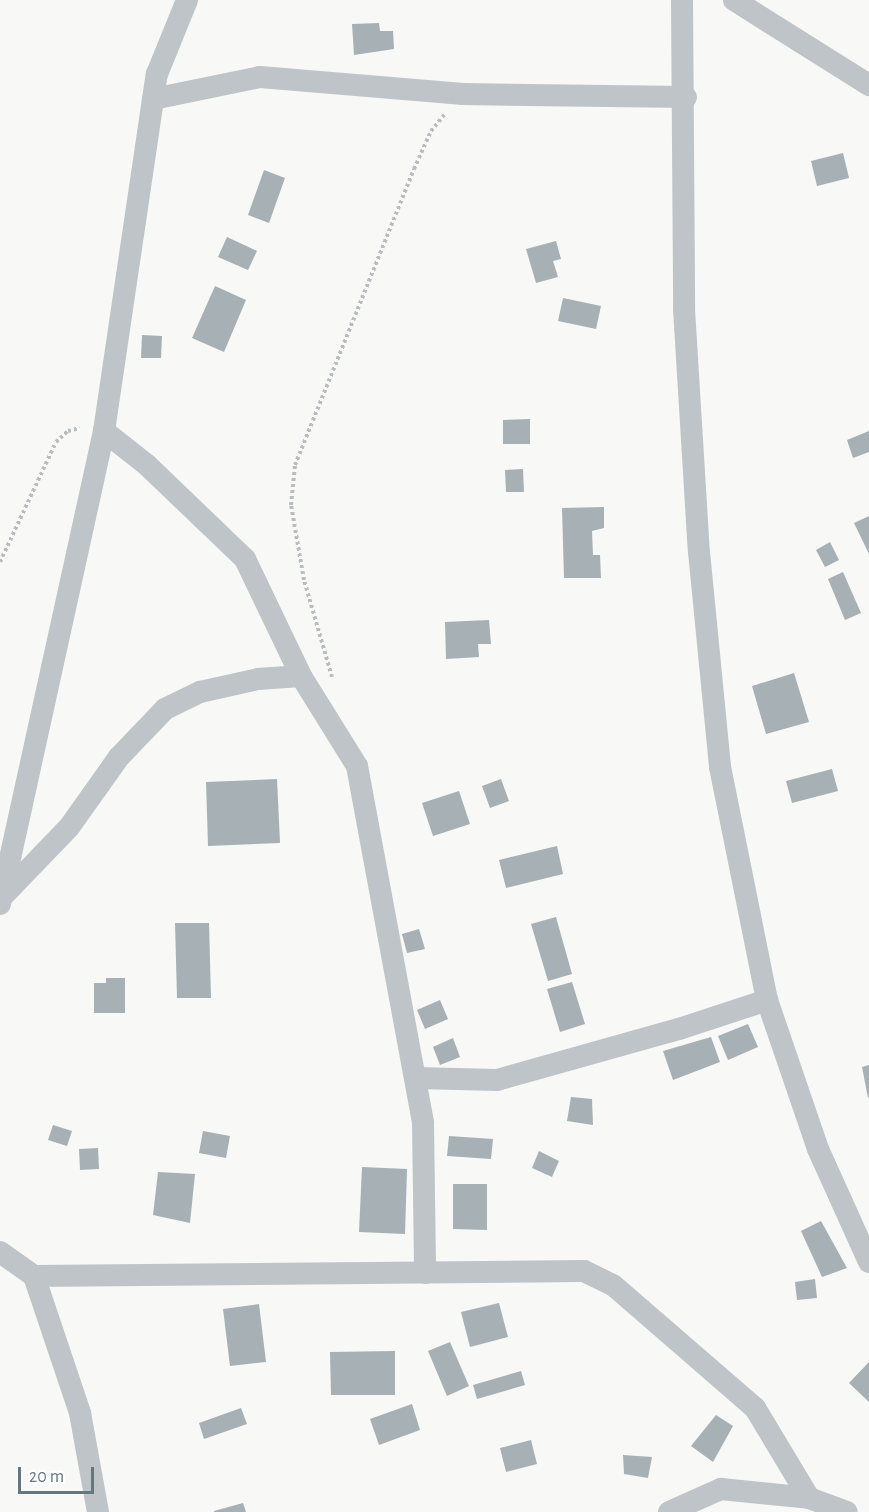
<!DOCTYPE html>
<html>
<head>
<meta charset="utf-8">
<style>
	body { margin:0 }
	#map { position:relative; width:869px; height:1512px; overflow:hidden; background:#f8f8f6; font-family:"Alegreya Sans",sans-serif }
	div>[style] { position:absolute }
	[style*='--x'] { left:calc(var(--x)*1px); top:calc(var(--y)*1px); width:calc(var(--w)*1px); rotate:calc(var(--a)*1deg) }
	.building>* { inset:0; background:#a6b0b5 }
	.path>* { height:4px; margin-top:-2px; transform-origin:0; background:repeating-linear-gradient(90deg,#babdc0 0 3px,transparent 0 6px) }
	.minor>* { height:22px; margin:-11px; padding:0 11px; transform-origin:11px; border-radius:11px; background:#bfc4c8 }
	span { translate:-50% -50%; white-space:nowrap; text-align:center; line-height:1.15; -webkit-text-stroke:6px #fff; paint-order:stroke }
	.scale { position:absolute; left:18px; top:1467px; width:76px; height:27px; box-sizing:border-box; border:3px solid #647680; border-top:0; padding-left:8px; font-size:18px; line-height:21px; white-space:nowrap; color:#647680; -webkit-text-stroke:4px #fff; paint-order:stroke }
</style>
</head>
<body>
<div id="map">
	<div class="building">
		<i style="clip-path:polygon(379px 23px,380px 31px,393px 31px,394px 49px,354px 55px,352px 24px)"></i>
		<i style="clip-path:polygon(843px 153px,849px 178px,817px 186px,811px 161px)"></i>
		<i style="clip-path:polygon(264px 170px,285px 178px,269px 223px,248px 215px)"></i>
		<i style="clip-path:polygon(227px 237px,257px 251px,248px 270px,218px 257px)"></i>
		<i style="clip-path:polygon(556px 241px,561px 259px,553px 261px,558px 277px,536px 283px,526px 249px)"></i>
		<i style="clip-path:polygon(215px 286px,246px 300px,224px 352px,192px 338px)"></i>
		<i style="clip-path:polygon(563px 298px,601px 306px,596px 329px,558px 321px)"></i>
		<i style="clip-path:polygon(142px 335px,162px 336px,161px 358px,141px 358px)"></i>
		<i style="clip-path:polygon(530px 419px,530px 444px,503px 444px,503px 420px)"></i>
		<i style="clip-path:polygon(869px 431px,869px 452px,853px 458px,847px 440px)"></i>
		<i style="clip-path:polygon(523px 469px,524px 492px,506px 492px,505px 470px)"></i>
		<i style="clip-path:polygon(604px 507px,604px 528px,592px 531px,593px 555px,600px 555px,601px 578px,564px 578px,562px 508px)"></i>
		<i style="clip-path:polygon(869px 516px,869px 554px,854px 523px)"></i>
		<i style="clip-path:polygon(830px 542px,839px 560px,825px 567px,816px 550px)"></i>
		<i style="clip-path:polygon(843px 572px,861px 613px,845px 620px,828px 579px)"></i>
		<i style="clip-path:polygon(489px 620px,491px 644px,478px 644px,479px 657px,446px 659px,445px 622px)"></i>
		<i style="clip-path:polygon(794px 673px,809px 722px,766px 734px,752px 686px)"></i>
		<i style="clip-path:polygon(832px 769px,838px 791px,792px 803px,786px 781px)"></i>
		<i style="clip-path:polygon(277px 779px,280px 843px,208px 846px,206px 782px)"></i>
		<i style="clip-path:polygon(501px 779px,509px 801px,490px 808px,482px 786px)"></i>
		<i style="clip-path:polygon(459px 791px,470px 824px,433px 836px,422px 803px)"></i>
		<i style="clip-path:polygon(557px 846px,563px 874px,506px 888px,499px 860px)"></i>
		<i style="clip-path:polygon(556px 917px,572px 974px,548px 981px,531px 924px)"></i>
		<i style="clip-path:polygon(175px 923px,209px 923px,211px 998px,177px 998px)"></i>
		<i style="clip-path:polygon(419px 929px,425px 949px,407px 953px,402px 934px)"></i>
		<i style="clip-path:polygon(106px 978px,125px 978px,125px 1013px,94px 1013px,94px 983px,106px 983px)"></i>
		<i style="clip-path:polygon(572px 982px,585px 1024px,560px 1032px,547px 989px)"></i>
		<i style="clip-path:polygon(440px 1000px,448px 1019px,425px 1029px,417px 1010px)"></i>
		<i style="clip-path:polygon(748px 1024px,758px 1047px,728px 1060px,718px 1036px)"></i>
		<i style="clip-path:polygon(711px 1037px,720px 1062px,673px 1080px,663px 1051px)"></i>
		<i style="clip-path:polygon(453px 1038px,460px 1057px,440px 1065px,433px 1047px)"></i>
		<i style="clip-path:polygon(869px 1065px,869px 1097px,868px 1098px,862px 1067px)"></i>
		<i style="clip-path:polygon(571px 1097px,592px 1099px,593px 1125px,567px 1121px)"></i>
		<i style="clip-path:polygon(53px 1125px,72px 1131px,67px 1146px,48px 1140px)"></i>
		<i style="clip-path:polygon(203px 1131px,230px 1136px,226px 1158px,199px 1153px)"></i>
		<i style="clip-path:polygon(449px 1136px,493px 1139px,491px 1159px,447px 1156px)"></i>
		<i style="clip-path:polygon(98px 1148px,99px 1169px,80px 1170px,79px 1149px)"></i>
		<i style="clip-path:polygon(539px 1151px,559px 1161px,552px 1177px,532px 1168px)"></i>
		<i style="clip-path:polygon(362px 1167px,407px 1169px,405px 1234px,359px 1232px)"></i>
		<i style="clip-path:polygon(158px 1172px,195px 1174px,190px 1223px,153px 1215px)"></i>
		<i style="clip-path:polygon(453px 1184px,487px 1184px,487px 1230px,453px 1229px)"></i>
		<i style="clip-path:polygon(821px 1221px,847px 1268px,822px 1277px,801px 1231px)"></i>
		<i style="clip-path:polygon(815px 1279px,817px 1298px,797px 1300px,795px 1282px)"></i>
		<i style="clip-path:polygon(499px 1303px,508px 1337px,470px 1347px,461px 1312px)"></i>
		<i style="clip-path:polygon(259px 1304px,266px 1362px,230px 1366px,223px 1309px)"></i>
		<i style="clip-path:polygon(450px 1342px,469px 1386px,447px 1396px,428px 1351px)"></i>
		<i style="clip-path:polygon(395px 1351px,395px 1395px,331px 1395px,330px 1352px)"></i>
		<i style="clip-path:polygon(869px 1362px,869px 1402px,849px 1383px)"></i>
		<i style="clip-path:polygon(521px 1371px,525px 1385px,477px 1399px,473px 1385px)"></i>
		<i style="clip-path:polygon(412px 1404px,420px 1430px,379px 1445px,370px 1419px)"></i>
		<i style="clip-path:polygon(241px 1408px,247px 1424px,204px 1439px,199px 1423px)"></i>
		<i style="clip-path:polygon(716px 1415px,733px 1426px,713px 1462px,691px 1446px)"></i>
		<i style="clip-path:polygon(531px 1440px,537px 1464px,506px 1472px,500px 1448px)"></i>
		<i style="clip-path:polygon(623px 1455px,652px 1457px,648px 1478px,624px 1474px)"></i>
		<i style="clip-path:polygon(243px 1503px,246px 1512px,214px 1512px,214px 1511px)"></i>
	</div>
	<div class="path">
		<i style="--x:0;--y:562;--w:132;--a:-65"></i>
		<i style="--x:56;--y:442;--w:16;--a:-43"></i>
		<i style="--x:68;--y:431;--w:12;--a:-14"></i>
		<i style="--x:332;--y:677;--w:101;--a:-106.1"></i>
		<i style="--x:304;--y:580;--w:76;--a:-99.8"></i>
		<i style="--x:291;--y:505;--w:40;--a:-84.3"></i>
		<i style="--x:295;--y:465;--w:319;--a:-68.1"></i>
		<i style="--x:414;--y:169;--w:42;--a:-65.9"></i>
		<i style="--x:431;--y:131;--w:21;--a:-51"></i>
	</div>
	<div class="minor">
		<i style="--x:682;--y:0;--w:309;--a:89.6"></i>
		<i style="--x:684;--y:309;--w:243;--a:86.5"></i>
		<i style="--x:699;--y:552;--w:216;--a:84.4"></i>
		<i style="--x:720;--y:767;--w:238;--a:78.6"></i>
		<i style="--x:767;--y:1000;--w:157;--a:71.1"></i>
		<i style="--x:818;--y:1149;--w:124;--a:65.7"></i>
		<i style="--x:734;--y:0;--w:160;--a:32.2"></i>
		<i style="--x:153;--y:99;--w:109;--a:-11.6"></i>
		<i style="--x:260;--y:77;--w:204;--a:4.8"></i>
		<i style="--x:463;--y:94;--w:223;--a:0.8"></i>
		<i style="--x:104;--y:431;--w:55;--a:38.3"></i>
		<i style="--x:147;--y:465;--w:136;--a:43.8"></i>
		<i style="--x:245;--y:559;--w:130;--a:64.4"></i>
		<i style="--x:301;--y:676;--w:106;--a:58.1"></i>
		<i style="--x:357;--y:766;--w:363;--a:79.5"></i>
		<i style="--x:423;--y:1123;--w:150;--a:89.2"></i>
		<i style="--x:2;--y:897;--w:98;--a:-46.2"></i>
		<i style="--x:70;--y:826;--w:85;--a:-54.6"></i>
		<i style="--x:119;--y:757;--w:66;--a:-46.2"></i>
		<i style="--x:165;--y:709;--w:39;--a:-26"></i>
		<i style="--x:200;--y:692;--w:59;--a:-12.6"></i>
		<i style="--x:258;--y:679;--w:43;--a:-4"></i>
		<i style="--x:0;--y:904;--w:484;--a:-77.6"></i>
		<i style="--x:104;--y:431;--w:361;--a:-81.6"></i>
		<i style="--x:157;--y:74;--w:80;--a:-67.9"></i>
		<i style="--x:416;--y:1078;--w:81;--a:1.4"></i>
		<i style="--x:497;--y:1080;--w:189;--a:-15.7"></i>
		<i style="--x:679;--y:1029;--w:93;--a:-18.2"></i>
		<i style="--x:0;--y:1252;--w:42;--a:35.2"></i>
		<i style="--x:34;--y:1276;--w:145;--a:71.4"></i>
		<i style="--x:80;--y:1413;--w:101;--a:79.7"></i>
		<i style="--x:34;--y:1276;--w:550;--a:-0.52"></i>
		<i style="--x:584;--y:1271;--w:32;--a:26"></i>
		<i style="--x:613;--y:1285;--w:188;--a:40.9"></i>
		<i style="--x:755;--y:1408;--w:105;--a:59"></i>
		<i style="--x:809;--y:1498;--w:40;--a:20.2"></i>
		<i style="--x:669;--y:1512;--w:57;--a:-23.9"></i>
		<i style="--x:721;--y:1489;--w:88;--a:5.8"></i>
	</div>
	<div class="scale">20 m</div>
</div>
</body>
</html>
